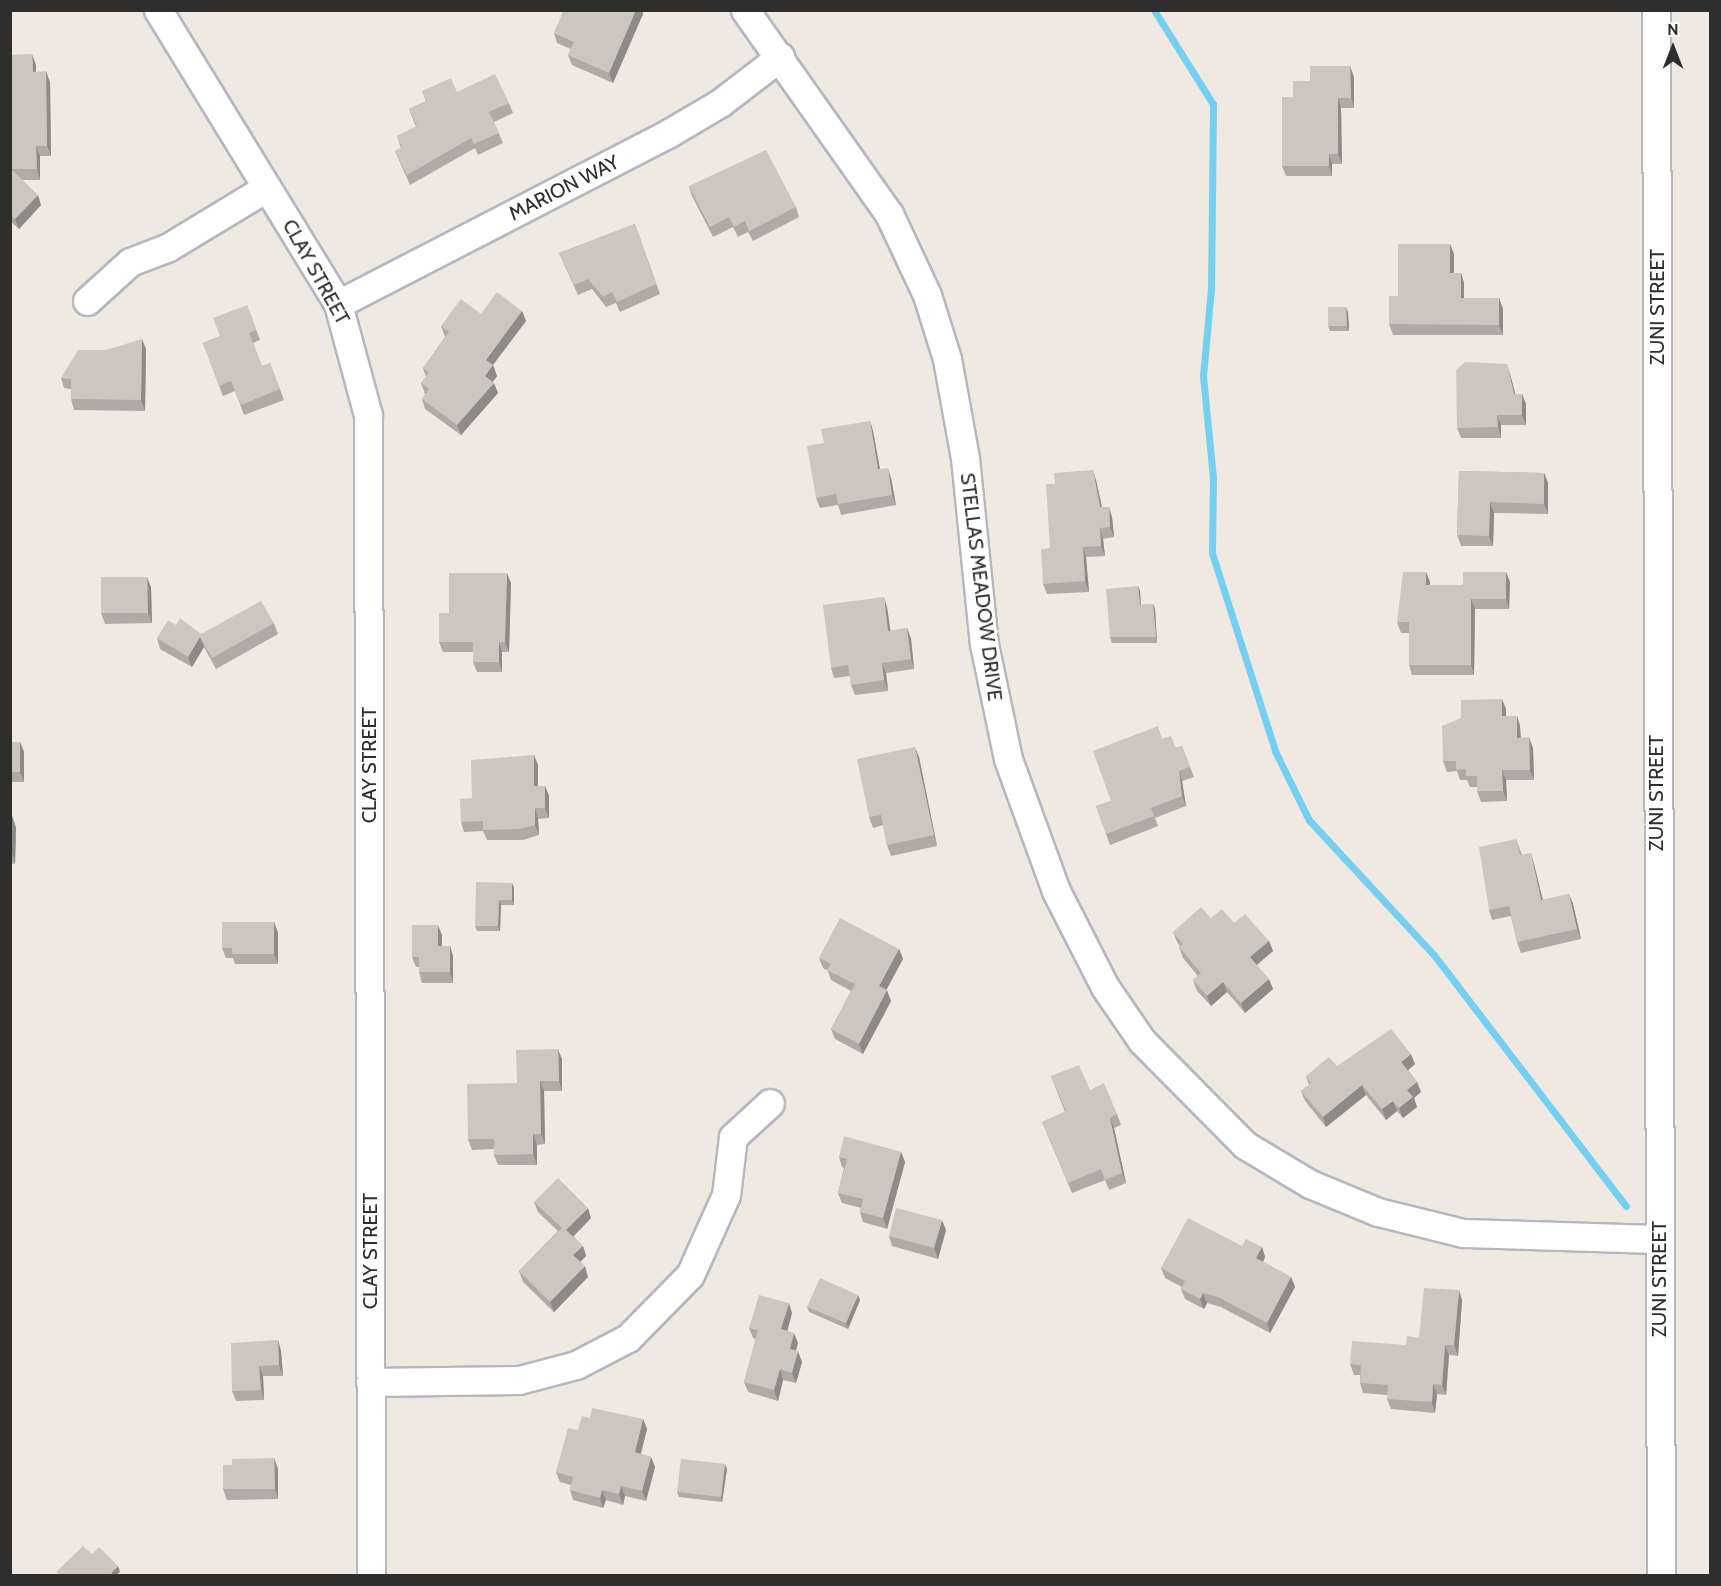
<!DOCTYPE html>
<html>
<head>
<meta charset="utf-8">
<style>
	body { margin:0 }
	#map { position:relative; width:1721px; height:1586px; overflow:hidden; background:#efe9e1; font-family:Cabin,sans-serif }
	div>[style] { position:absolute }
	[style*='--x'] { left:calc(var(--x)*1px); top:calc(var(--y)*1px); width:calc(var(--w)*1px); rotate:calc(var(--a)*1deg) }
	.stream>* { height:7px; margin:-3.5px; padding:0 3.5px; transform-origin:3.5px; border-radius:3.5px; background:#75cff0 }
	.roads { filter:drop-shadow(2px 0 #b4b7c1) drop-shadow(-2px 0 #b4b7c1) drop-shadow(0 2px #b4b7c1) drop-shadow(0 -2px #b4b7c1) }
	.minor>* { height:27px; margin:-13.5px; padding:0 13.5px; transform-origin:13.5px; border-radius:13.5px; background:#fff }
	.wall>* { inset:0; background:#afaba4 }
	.shaded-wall>* { inset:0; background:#8e8b86 }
	.building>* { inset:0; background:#cbc7bf }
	span { translate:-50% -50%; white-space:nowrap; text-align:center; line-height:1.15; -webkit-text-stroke:5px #fff; paint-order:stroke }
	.street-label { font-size:20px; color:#2e2e2e }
	.frame { position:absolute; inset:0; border:12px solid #2e2e2e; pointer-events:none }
	.north { position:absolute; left:1643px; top:18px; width:60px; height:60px; -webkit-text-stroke:4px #fff; paint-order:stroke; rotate:0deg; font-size:16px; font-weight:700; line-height:24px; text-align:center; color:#2e2e2e }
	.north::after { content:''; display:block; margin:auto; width:21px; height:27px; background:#2e2e2e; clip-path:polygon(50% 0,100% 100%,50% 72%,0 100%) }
</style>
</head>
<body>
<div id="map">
	<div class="stream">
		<i style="--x:1154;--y:10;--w:111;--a:57.9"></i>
		<i style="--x:1213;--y:104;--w:184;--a:90.6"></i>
		<i style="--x:1211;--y:288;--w:88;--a:95.2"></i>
		<i style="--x:1203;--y:376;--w:102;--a:84.4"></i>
		<i style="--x:1213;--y:478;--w:75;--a:90.8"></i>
		<i style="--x:1212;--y:553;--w:208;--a:72.3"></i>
		<i style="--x:1275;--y:751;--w:77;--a:63.8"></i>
		<i style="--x:1309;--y:820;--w:184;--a:47.2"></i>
		<i style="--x:1434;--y:955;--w:316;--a:52.6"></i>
	</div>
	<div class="roads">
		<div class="minor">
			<i style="--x:158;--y:10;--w:345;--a:58.5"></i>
			<i style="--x:338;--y:304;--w:115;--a:74.9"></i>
			<i style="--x:368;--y:415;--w:1161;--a:89.85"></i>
			<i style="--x:745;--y:10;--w:250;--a:54.8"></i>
			<i style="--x:889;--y:214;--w:89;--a:64.9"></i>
			<i style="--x:927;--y:295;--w:67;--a:72.6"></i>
			<i style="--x:947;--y:359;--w:101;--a:79.7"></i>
			<i style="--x:965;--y:458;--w:187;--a:84.2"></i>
			<i style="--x:984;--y:644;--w:117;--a:78.2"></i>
			<i style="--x:1008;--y:759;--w:140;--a:70"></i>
			<i style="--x:1056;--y:891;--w:108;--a:63"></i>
			<i style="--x:1105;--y:987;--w:65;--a:55.6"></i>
			<i style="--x:1142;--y:1041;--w:146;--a:45.3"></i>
			<i style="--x:1245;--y:1145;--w:76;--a:31"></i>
			<i style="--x:1310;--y:1184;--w:74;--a:22.4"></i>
			<i style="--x:1378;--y:1212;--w:88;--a:13.9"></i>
			<i style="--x:1463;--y:1233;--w:196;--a:1.8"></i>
			<i style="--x:1656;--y:10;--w:1566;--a:89.82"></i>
			<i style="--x:87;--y:301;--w:58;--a:-42.2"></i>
			<i style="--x:130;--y:262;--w:40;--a:-21"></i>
			<i style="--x:167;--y:248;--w:116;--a:-31.2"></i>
			<i style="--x:338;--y:304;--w:373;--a:-27.3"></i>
			<i style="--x:669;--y:133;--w:59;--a:-30.5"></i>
			<i style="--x:720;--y:103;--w:76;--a:-37.5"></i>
			<i style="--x:370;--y:1382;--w:149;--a:-0.8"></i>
			<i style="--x:519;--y:1380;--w:59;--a:-14.7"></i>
			<i style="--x:576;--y:1365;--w:59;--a:-27.4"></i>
			<i style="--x:628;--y:1338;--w:88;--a:-45.5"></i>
			<i style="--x:690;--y:1275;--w:88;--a:-65.8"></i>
			<i style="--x:726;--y:1195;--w:58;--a:-83.1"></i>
			<i style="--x:733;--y:1137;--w:50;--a:-42.6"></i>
		</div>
	</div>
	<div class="wall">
		<i style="clip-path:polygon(564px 10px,642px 10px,643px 14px,613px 83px,572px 65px,568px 55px,571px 49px,557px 43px,554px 33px)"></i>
		<i style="clip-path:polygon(10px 55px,36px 65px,36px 72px,50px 82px,51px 156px,40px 156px,40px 180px,21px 180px,41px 205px,19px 229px,10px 221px)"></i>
		<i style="clip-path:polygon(1354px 77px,1354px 108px,1341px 108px,1342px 164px,1332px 164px,1332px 176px,1286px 176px,1282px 166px,1293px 97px,1310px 81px)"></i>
		<i style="clip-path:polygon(422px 91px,457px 92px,509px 103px,513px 113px,494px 122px,503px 143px,478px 155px,475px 148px,410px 185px,395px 151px,401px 148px,397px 136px,416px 127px,409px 109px,426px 101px)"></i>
		<i style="clip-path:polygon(689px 186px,796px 207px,799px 217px,753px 241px,748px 232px,738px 237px,733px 227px,713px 237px,692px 196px)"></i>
		<i style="clip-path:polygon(635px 224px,660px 294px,620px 312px,616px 303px,606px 307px,592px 289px,578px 295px,559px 253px)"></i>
		<i style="clip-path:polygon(1450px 244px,1454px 254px,1454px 273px,1461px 273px,1464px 283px,1464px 298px,1499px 298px,1503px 309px,1503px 335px,1393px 335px,1389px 324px,1398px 296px)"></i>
		<i style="clip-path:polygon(247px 305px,260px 340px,253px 343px,262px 366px,270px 363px,284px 400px,244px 415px,235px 391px,223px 396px,203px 343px,220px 336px)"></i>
		<i style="clip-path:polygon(522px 311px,526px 321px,493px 365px,497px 376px,493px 382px,498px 393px,461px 435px,425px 409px,422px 399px,425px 394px,421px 383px,426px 377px,423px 368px,445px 337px,441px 326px,481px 314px)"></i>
		<i style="clip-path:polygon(1348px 312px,1349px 331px,1330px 331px,1328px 326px)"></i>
		<i style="clip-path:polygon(146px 349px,145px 411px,74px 410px,71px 399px,71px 389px,64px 388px,61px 378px,106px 350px)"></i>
		<i style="clip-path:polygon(1510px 374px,1515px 394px,1522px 394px,1526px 404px,1526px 425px,1501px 425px,1501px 438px,1461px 438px,1457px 428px)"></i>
		<i style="clip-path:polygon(870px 421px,873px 431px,880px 469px,891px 478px,896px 505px,841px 515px,838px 505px,820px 508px,816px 498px,824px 443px)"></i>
		<i style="clip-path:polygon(1459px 471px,1544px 473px,1548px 483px,1548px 514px,1494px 513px,1493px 546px,1461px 546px,1457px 535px)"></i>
		<i style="clip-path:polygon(1096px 480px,1102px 507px,1112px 517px,1114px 537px,1103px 539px,1105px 556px,1086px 557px,1089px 592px,1047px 594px,1043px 584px,1050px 548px)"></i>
		<i style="clip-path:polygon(1426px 572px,1430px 582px,1430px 585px,1463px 585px,1506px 572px,1510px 582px,1509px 609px,1475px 609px,1474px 675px,1412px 675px,1409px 665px,1409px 633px,1401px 633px,1397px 622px)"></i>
		<i style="clip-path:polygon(511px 583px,509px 652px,502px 652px,502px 672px,477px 672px,473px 662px,473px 652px,443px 652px,439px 642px,449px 613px)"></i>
		<i style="clip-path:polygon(1138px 586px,1140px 591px,1141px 605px,1153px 604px,1155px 609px,1157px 643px,1112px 643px,1110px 637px)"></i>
		<i style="clip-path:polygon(151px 587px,152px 623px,105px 624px,101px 613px)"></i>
		<i style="clip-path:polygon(887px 607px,890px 631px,907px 628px,911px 639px,914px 669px,886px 673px,888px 691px,855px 695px,851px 685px,850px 676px,834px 678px,831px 668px)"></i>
		<i style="clip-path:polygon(274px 623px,278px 634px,216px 669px,204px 647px,192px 667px,160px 649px,157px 638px,176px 625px,201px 634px)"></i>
		<i style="clip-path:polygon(1506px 709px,1506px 716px,1517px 716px,1520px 726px,1521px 738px,1533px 748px,1534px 780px,1506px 780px,1507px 801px,1481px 802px,1477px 791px,1477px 787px,1470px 787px,1467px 780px,1460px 780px,1457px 771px,1447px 772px,1443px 761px)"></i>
		<i style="clip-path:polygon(1162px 739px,1176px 748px,1182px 746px,1194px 777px,1182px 781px,1186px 806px,1155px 818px,1158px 826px,1110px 845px,1096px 806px,1111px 801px)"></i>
		<i style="clip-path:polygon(10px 742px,20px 742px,24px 752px,24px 782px,10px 782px)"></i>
		<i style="clip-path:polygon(534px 755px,538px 765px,538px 786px,545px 786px,549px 796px,549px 818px,538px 819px,539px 835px,523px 840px,487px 840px,483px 831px,464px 832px,461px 822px,472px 798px)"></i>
		<i style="clip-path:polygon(919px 757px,937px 846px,891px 856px,887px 845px,883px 825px,873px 828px,869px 817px)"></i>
		<i style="clip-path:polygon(10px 809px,16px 828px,15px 864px,10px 863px)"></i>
		<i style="clip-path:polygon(1516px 839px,1522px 855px,1531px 853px,1534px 864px,1543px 900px,1569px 894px,1573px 904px,1581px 939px,1521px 953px,1517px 942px,1511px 916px,1492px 920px,1489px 910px)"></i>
		<i style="clip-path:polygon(512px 883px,514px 888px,514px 905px,501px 905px,500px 931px,477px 931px,475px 926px)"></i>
		<i style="clip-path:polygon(1211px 918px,1234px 923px,1269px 941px,1273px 951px,1257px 965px,1273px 989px,1245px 1013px,1227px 992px,1211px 1006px,1197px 991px,1193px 980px,1198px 976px,1183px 958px,1179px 947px,1180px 946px,1177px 942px,1173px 932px)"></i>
		<i style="clip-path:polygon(274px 922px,278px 933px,278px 964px,235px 964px,233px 958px,226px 958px,222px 948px)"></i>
		<i style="clip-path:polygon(442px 935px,442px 946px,450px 946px,453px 956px,453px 983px,422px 983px,419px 972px,419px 967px,416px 967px,412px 957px)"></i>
		<i style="clip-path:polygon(899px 949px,903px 959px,886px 990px,891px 1001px,863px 1054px,835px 1039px,831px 1029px,851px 991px,831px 980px,828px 971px,823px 968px,819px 958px)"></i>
		<i style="clip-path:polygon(562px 1059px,562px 1091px,544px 1091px,545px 1144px,537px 1145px,537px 1165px,498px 1165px,494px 1155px,494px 1149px,472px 1150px,468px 1139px,517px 1083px)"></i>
		<i style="clip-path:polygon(1415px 1064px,1408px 1070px,1417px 1082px,1421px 1092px,1414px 1098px,1417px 1107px,1403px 1118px,1397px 1111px,1386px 1120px,1366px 1095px,1326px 1127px,1305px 1101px,1301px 1091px,1309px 1085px,1306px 1076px,1337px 1066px)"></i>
		<i style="clip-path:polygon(1051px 1076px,1090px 1090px,1117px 1114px,1121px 1125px,1114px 1128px,1126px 1183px,1109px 1190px,1105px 1180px,1072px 1193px,1042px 1122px,1065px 1112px)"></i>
		<i style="clip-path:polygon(901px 1152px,905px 1162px,887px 1229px,863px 1222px,860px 1212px,861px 1208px,842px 1203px,838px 1193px,844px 1168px,842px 1167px,839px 1157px)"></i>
		<i style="clip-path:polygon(534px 1202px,591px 1218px,573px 1236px,583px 1246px,586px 1256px,580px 1262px,588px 1277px,554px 1312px,523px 1282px,519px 1271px,558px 1231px,538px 1212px)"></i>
		<i style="clip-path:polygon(946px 1230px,938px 1259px,892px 1246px,889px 1236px)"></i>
		<i style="clip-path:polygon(1242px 1246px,1262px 1247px,1265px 1257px,1263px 1262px,1291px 1277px,1295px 1287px,1270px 1333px,1221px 1307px,1207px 1303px,1204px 1309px,1185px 1299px,1181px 1289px,1182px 1287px,1165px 1278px,1161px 1268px)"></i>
		<i style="clip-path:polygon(860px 1300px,848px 1329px,809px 1312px,807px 1307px)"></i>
		<i style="clip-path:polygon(1462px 1300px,1458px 1356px,1449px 1355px,1446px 1395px,1437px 1394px,1435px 1413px,1391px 1409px,1387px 1399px,1388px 1395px,1363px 1393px,1360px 1383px,1360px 1375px,1354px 1375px,1350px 1364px,1406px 1345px,1419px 1338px)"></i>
		<i style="clip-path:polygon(792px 1313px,787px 1331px,798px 1343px,796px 1351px,802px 1362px,796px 1383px,783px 1380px,778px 1401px,748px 1392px,744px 1382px,756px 1339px,753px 1338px,749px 1328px)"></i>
		<i style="clip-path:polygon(278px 1340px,281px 1351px,283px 1376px,263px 1376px,264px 1400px,236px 1401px,232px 1391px)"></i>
		<i style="clip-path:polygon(590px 1418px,643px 1419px,647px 1429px,641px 1454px,651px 1457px,655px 1467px,646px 1501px,625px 1496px,623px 1505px,606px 1500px,603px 1508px,573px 1500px,570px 1490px,571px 1485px,560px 1482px,556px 1472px,578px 1430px)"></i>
		<i style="clip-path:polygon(278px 1469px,278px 1499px,227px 1500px,223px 1489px)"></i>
		<i style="clip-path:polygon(727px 1469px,722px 1502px,679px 1497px,677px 1492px)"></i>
	</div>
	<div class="shaded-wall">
		<i style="clip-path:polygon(636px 10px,642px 10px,643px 14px,613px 83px,609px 73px)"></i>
		<i style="clip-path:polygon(32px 54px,36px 65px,36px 82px,33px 72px)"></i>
		<i style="clip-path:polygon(1350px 66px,1354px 77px,1354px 108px,1351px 98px)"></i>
		<i style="clip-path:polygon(46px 71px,50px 82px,51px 156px,47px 146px)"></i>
		<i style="clip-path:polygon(1338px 98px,1341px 108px,1342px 164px,1338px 154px)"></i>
		<i style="clip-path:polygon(36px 146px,40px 156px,40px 180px,37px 169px)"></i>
		<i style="clip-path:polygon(1329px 154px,1332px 164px,1332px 176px,1329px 166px)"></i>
		<i style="clip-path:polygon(38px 195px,41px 205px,19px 229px,15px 219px)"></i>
		<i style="clip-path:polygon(1450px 244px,1454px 254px,1454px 283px,1450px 273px)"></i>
		<i style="clip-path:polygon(1461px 273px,1464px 283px,1464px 308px,1461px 298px)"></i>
		<i style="clip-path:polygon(1499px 298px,1503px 309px,1503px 335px,1499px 325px)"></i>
		<i style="clip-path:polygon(1346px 307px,1348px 312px,1349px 331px,1347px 326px)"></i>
		<i style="clip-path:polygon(522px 311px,526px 321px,489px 370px,486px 360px)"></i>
		<i style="clip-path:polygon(142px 339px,146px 349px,145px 411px,141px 400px)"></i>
		<i style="clip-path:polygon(1507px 364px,1510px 374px,1518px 404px,1514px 394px)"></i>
		<i style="clip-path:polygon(493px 365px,497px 376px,489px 386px,485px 376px)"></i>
		<i style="clip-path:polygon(494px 383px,498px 393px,461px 435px,457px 425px)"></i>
		<i style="clip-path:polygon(1522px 394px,1526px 404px,1526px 425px,1522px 415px)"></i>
		<i style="clip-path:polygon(1497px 415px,1501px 425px,1501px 438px,1498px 427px)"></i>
		<i style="clip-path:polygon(870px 421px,873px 431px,882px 480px,878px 469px)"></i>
		<i style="clip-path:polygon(888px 468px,891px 478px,896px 505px,892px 495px)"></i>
		<i style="clip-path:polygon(1093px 470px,1096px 480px,1104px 517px,1100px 507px)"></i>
		<i style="clip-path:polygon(1544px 473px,1548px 483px,1548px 514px,1544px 504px)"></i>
		<i style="clip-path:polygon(1490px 502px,1494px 513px,1493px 546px,1489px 536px)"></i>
		<i style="clip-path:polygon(1109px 507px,1112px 517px,1114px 537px,1110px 527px)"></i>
		<i style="clip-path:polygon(1100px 528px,1103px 539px,1105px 556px,1101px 546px)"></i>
		<i style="clip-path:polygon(1083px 547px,1086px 557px,1089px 592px,1085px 581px)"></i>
		<i style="clip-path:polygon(1426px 572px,1430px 582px,1430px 595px,1426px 585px)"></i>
		<i style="clip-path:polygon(1506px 572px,1510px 582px,1509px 609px,1506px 599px)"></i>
		<i style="clip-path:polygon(507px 573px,511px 583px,509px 652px,505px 642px)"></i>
		<i style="clip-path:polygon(147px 577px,151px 587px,152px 623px,148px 613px)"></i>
		<i style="clip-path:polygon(1138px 586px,1140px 591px,1141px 610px,1140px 605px)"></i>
		<i style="clip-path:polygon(884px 597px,887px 607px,892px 641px,888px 631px)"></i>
		<i style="clip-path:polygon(1471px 599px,1475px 609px,1474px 675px,1471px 665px)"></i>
		<i style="clip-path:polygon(1153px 604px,1155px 609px,1157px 643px,1156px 637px)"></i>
		<i style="clip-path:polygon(907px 628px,911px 639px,914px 669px,911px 659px)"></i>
		<i style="clip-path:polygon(200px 637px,204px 647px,192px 667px,188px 657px)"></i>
		<i style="clip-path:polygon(499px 642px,502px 652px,502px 672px,499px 662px)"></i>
		<i style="clip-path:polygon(882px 663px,886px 673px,888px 691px,884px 680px)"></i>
		<i style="clip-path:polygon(1502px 699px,1506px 709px,1506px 726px,1502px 716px)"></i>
		<i style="clip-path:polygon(1517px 716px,1520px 726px,1521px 748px,1517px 738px)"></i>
		<i style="clip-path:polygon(1529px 737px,1533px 748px,1534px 780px,1530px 770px)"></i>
		<i style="clip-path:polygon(20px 742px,24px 752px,24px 782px,20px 772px)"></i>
		<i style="clip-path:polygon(915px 747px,919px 757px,937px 846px,934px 835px)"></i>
		<i style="clip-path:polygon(534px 755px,538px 765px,538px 797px,534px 786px)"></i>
		<i style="clip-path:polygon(1502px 770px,1506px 780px,1507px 801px,1503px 791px)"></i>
		<i style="clip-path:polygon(1179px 771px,1182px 781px,1186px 806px,1182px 796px)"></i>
		<i style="clip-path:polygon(545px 786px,549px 796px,549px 818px,545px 808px)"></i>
		<i style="clip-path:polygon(535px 808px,538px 819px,539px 835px,535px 825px)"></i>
		<i style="clip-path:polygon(10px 809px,16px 828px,15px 864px,12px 853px)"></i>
		<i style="clip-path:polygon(1531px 853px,1534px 864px,1545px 910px,1541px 900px)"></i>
		<i style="clip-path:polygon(512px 883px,514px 888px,514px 905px,512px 900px)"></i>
		<i style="clip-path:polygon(1569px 894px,1573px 904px,1581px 939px,1577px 929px)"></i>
		<i style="clip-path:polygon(499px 900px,501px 905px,500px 931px,498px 926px)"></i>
		<i style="clip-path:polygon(274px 922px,278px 933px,278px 964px,274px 954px)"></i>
		<i style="clip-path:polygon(438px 925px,442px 935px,442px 956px,438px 946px)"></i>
		<i style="clip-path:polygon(1269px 941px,1273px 951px,1254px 967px,1250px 957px)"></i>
		<i style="clip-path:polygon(450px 946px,453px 956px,453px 983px,450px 972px)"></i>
		<i style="clip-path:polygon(899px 949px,903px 959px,883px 996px,879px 986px)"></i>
		<i style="clip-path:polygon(1269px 979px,1273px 989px,1245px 1013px,1241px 1003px)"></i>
		<i style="clip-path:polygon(1223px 982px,1227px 992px,1211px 1006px,1207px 996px)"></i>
		<i style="clip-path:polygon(887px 990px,891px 1001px,863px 1054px,859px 1044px)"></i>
		<i style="clip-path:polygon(558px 1049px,562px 1059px,562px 1091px,559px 1081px)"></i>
		<i style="clip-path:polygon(1411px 1054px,1415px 1064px,1405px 1073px,1401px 1062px)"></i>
		<i style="clip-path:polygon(540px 1081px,544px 1091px,545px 1144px,541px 1134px)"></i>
		<i style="clip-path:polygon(1417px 1082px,1421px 1092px,1414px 1098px,1417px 1107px,1403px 1118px,1399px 1108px,1407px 1090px)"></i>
		<i style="clip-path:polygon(1362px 1085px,1366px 1095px,1326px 1127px,1323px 1117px)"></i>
		<i style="clip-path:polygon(1393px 1101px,1397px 1111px,1386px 1120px,1382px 1109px)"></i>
		<i style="clip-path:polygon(1110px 1118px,1114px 1128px,1126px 1183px,1122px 1173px)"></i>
		<i style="clip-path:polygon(533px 1134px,537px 1145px,537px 1165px,533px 1154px)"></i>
		<i style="clip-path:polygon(901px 1152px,905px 1162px,887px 1229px,883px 1218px)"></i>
		<i style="clip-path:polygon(588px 1208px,591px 1218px,570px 1240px,566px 1230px)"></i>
		<i style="clip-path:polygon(942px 1220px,946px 1230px,938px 1259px,934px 1248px)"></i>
		<i style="clip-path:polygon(583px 1246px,586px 1256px,577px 1265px,573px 1255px)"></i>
		<i style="clip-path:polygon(1262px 1247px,1265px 1257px,1260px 1268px,1256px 1258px)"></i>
		<i style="clip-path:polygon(585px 1266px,588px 1277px,554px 1312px,550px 1302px)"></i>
		<i style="clip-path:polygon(1291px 1277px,1295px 1287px,1270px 1333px,1267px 1323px)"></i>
		<i style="clip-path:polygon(1459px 1290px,1462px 1300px,1458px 1356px,1454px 1345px)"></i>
		<i style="clip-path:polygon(1203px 1293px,1207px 1303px,1204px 1309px,1200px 1299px)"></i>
		<i style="clip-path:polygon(858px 1295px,860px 1300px,848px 1329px,846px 1323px)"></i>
		<i style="clip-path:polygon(789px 1303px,792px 1313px,785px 1340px,781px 1329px)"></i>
		<i style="clip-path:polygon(794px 1333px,798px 1343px,793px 1359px,790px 1349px)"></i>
		<i style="clip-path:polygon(278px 1340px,281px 1351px,283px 1376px,279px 1365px)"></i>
		<i style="clip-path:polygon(1445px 1345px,1449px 1355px,1446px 1395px,1442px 1385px)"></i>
		<i style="clip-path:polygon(798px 1351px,802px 1362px,796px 1383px,792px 1373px)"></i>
		<i style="clip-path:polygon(259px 1366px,263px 1376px,264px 1400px,261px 1390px)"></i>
		<i style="clip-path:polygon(780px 1369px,783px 1380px,778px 1401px,774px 1390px)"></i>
		<i style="clip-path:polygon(1433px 1384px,1437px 1394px,1435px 1413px,1432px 1402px)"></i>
		<i style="clip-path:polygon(643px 1419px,647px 1429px,638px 1463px,635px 1452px)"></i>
		<i style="clip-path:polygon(651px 1457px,655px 1467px,646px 1501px,642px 1491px)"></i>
		<i style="clip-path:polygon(274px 1458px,278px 1469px,278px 1499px,275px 1489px)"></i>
		<i style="clip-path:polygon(725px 1464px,727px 1469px,722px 1502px,721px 1497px)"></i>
		<i style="clip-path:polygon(621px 1486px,625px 1496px,623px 1505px,619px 1494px)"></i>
		<i style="clip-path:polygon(602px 1490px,606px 1500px,603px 1508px,600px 1498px)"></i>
		<i style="clip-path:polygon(118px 1566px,120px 1572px,116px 1575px,112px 1575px,111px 1573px)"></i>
	</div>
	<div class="building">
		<i style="clip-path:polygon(564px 10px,636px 10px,609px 73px,568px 55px,574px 42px,554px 33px)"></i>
		<i style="clip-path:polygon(32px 54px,33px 72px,46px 71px,47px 146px,36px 146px,37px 169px,11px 169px,38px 195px,15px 219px,10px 214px,10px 55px)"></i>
		<i style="clip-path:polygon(1310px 66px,1350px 66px,1351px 98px,1338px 98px,1338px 154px,1329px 154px,1329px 166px,1282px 166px,1282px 97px,1293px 97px,1293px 81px,1310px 81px)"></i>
		<i style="clip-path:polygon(495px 74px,509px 103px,489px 112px,499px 133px,474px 144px,471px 138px,407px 175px,395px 151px,402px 147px,397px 136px,417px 126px,409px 109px,427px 101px,422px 91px,451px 78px,457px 92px)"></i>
		<i style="clip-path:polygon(766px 150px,796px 207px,749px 231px,745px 221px,734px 227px,729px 217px,710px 227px,689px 186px)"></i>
		<i style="clip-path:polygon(635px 224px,656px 284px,617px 302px,612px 292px,603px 297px,588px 279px,574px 285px,559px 253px)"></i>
		<i style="clip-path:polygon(1398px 244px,1450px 244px,1450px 273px,1461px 273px,1461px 298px,1499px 298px,1499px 325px,1389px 324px,1389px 296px,1398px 296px)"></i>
		<i style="clip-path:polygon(497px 292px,522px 311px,486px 360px,493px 365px,485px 376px,494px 383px,457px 425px,422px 399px,429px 389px,421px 383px,429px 372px,423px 368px,449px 332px,441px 326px,461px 299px,481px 314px)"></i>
		<i style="clip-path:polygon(247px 305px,256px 330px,249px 333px,262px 366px,270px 363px,280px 389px,241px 405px,231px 381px,219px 386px,203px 343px,220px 336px,213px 318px)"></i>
		<i style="clip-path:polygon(1328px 307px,1346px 307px,1347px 326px,1328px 326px)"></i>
		<i style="clip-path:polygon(142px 339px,141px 400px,71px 399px,71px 379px,61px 378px,78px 350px,106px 350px)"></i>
		<i style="clip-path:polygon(1465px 362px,1507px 364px,1514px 394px,1522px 394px,1522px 415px,1497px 415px,1498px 427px,1457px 428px,1456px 370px)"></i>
		<i style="clip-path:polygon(870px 421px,878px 469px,888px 468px,892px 495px,838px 504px,836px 494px,816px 498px,807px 446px,824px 443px,821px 429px)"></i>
		<i style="clip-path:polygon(1093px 470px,1100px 507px,1109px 507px,1110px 527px,1100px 528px,1101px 546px,1083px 547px,1085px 581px,1043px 584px,1041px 549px,1050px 548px,1046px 484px,1055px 484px,1054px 473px)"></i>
		<i style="clip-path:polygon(1459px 471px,1544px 473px,1544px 504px,1490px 502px,1489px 536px,1457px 535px)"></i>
		<i style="clip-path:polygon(1403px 572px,1426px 572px,1426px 585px,1463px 585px,1463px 572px,1506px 572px,1506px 599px,1471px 599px,1471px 665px,1409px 665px,1409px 622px,1397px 622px)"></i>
		<i style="clip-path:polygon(449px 573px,507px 573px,505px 642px,499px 642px,499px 662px,473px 662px,473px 642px,439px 642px,439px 613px,449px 613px)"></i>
		<i style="clip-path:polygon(101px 577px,147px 577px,148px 613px,101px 613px)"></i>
		<i style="clip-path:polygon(1138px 586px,1140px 605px,1153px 604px,1156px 637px,1110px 637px,1106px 589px)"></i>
		<i style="clip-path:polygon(884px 597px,888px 631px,907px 628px,911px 659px,882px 663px,884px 680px,851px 685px,848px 665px,831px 668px,823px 605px)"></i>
		<i style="clip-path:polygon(261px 601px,274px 623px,212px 658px,200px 637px,188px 657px,157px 638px,168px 620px,176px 625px,180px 618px,201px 634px)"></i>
		<i style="clip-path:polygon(1502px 699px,1502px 716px,1517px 716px,1517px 738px,1529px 737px,1530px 770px,1502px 770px,1503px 791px,1477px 791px,1477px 776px,1466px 776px,1466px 769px,1456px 770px,1456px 761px,1443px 761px,1442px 726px,1461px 718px,1461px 700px)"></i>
		<i style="clip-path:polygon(1158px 726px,1162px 739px,1171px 736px,1176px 748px,1182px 746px,1190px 767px,1179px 771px,1182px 796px,1151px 808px,1154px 816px,1106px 834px,1096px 806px,1111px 801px,1093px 751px)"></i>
		<i style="clip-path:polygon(10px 742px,20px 742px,20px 772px,10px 772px)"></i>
		<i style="clip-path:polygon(915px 747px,934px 835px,887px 845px,881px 815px,869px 817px,857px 759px)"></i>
		<i style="clip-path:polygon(534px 755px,534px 786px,545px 786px,545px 808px,535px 808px,535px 825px,519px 829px,483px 830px,483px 821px,461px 822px,460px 799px,472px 798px,471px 760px)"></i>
		<i style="clip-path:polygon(10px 812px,12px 818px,12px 853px,10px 853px)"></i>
		<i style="clip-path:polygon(1516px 839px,1520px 855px,1531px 853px,1541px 900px,1569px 894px,1577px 929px,1517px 942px,1509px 906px,1489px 910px,1479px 847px)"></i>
		<i style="clip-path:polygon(476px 882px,512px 883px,512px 900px,499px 900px,498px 926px,475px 926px)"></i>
		<i style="clip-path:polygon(1201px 907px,1211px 918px,1222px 909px,1234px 923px,1245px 914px,1269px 941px,1250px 957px,1269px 979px,1241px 1003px,1223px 982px,1207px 996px,1193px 980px,1201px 973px,1179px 947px,1183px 944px,1173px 932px)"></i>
		<i style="clip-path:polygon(840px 918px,899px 949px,879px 986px,887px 990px,859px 1044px,831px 1029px,855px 984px,827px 970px,831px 964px,819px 958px)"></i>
		<i style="clip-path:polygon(222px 922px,274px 922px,274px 954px,232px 954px,232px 948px,222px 948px)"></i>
		<i style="clip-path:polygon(412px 925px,438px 925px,438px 946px,450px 946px,450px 972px,419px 972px,419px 957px,412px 957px)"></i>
		<i style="clip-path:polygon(1391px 1029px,1411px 1054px,1401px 1062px,1417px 1082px,1407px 1090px,1413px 1097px,1399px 1108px,1393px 1101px,1382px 1109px,1362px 1085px,1323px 1117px,1301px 1091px,1311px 1083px,1306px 1076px,1329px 1057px,1337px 1066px)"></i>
		<i style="clip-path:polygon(558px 1049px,559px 1081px,540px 1081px,541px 1134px,533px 1134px,533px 1154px,494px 1155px,494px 1139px,468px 1139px,467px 1084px,517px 1083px,516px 1050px)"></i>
		<i style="clip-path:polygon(1079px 1065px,1090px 1090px,1104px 1083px,1117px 1114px,1110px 1118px,1122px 1173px,1105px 1180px,1101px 1169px,1068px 1183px,1042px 1122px,1066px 1111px,1051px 1076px)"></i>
		<i style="clip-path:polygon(844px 1136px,901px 1152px,883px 1218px,860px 1212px,863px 1199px,838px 1193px,847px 1159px,839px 1157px)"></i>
		<i style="clip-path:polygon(558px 1178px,588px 1208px,566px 1230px,583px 1246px,573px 1255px,585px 1266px,550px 1302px,519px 1271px,562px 1228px,534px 1202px)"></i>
		<i style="clip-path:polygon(896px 1208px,942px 1220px,934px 1248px,889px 1236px)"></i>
		<i style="clip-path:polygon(1188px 1218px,1242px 1246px,1246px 1239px,1262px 1247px,1256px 1258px,1291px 1277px,1267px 1323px,1218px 1297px,1203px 1293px,1200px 1299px,1181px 1289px,1185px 1281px,1161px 1268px)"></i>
		<i style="clip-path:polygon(820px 1278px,858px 1295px,846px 1323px,807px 1307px)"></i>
		<i style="clip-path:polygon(1424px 1288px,1459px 1290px,1454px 1345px,1445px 1345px,1442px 1385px,1433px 1384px,1432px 1402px,1387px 1399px,1388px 1385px,1360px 1383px,1361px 1365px,1350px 1364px,1352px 1341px,1406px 1345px,1407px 1336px,1419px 1338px)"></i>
		<i style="clip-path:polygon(759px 1295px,789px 1303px,781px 1329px,794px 1333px,790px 1349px,798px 1351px,792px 1373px,780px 1369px,774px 1390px,744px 1382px,758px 1330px,749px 1328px)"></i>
		<i style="clip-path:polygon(278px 1340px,279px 1365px,259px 1366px,261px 1390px,232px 1391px,231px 1343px)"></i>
		<i style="clip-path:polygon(592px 1408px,643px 1419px,635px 1452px,651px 1457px,642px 1491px,621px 1486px,619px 1494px,602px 1490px,600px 1498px,570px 1490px,573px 1477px,556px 1472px,568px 1428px,578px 1430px,582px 1416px,590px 1418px)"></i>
		<i style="clip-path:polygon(274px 1458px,275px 1489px,223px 1489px,223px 1465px,232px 1465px,232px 1459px)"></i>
		<i style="clip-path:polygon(681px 1459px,725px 1464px,721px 1497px,677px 1492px)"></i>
		<i style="clip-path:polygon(83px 1546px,92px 1554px,99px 1547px,118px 1566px,111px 1573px,114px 1575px,60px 1575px,56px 1572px)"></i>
	</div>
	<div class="street-label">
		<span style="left:564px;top:188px;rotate:-27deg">MARION WAY</span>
		<span style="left:316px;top:272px;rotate:61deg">CLAY STREET</span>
		<span style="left:1657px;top:307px;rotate:-90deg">ZUNI STREET</span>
		<span style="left:981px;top:587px;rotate:83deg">STELLAS MEADOW DRIVE</span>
		<span style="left:369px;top:765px;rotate:-90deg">CLAY STREET</span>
		<span style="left:1656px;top:793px;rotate:-90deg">ZUNI STREET</span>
		<span style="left:370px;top:1251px;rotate:-90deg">CLAY STREET</span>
		<span style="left:1659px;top:1279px;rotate:-90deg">ZUNI STREET</span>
	</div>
	<div class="frame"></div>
	<div class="north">N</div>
</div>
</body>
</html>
